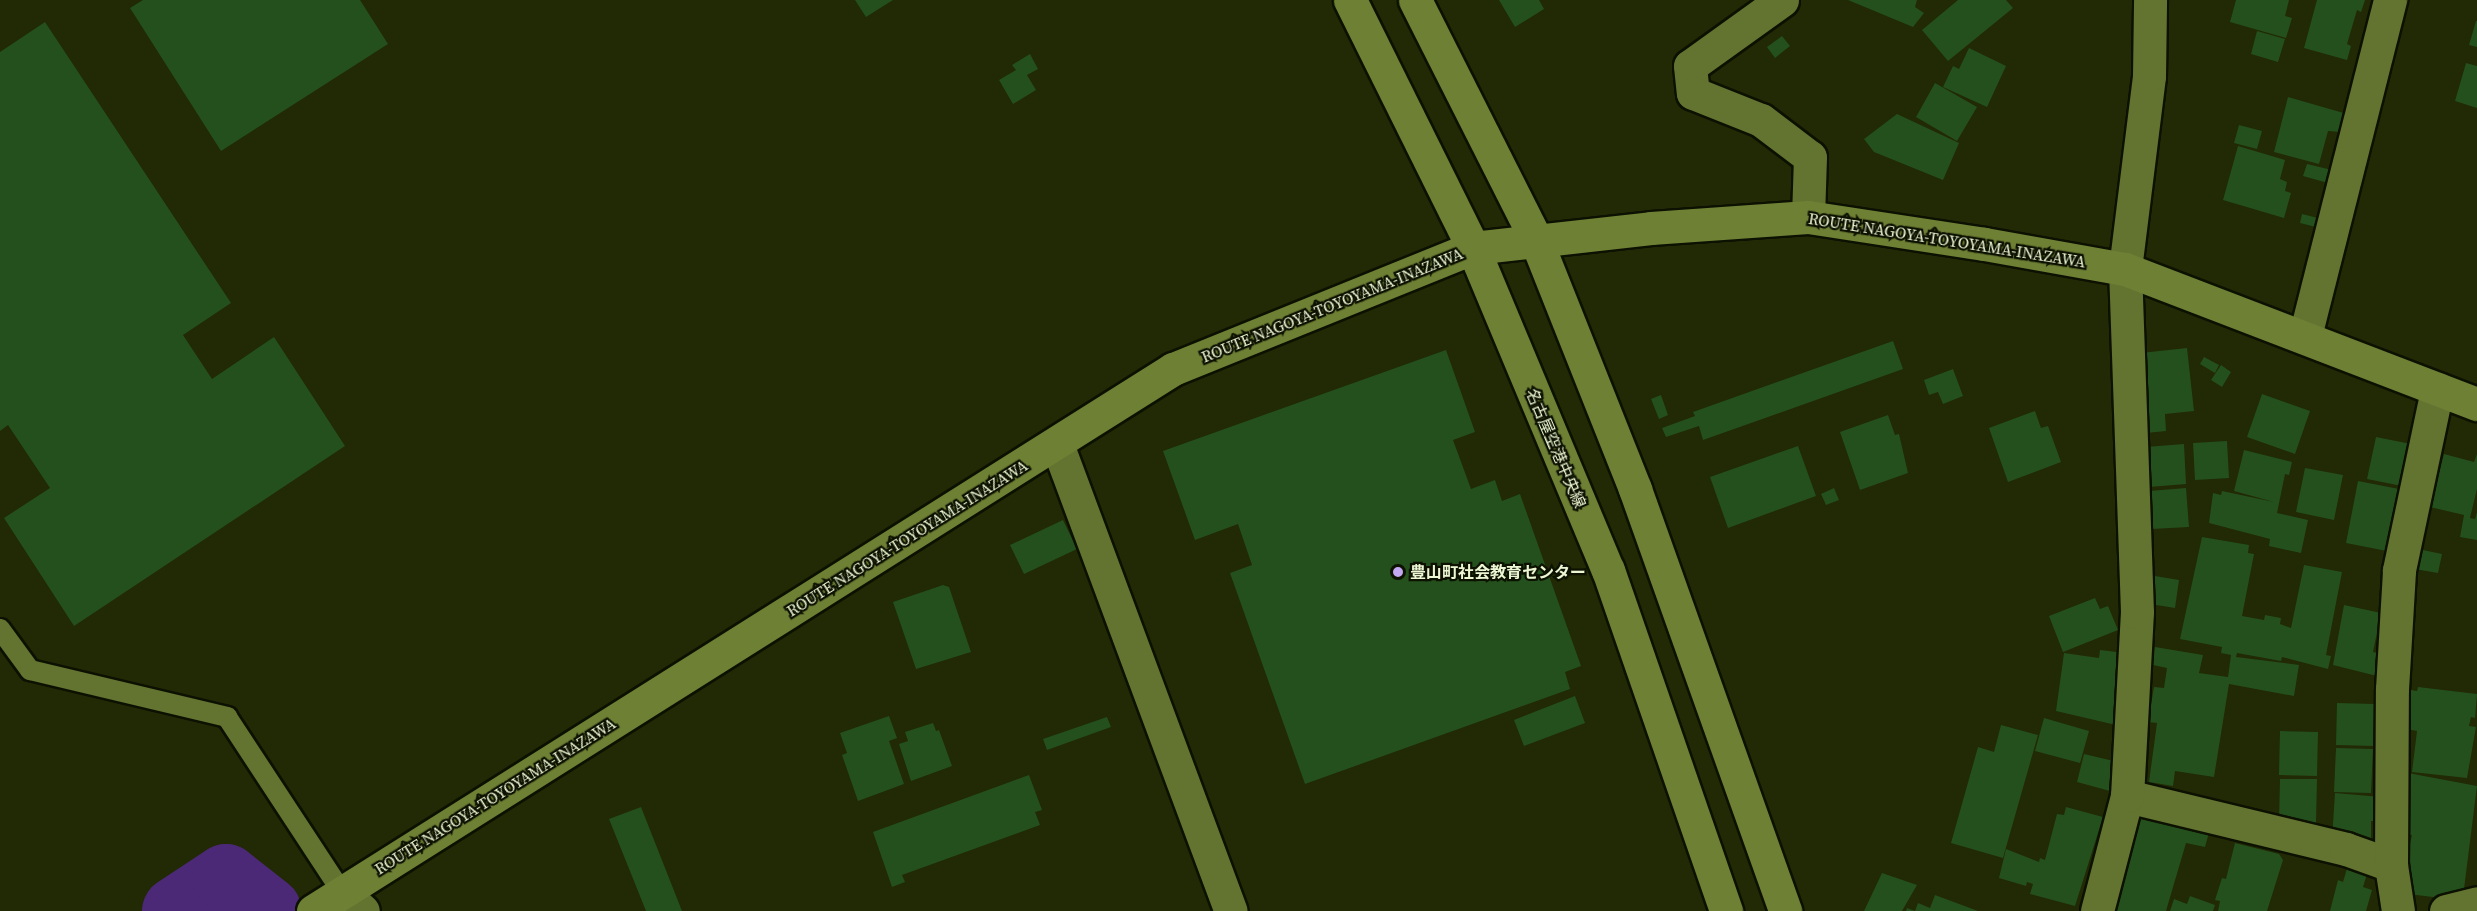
<!DOCTYPE html>
<html>
<head>
<meta charset="utf-8">
<style>
	body { margin:0 }
	#map { position:relative; width:2477px; height:911px; overflow:hidden; background:#212905; font-family:"Source Serif 4","Noto Sans JP",serif }
	div>[style] { position:absolute }
	[style*='--x'] { left:calc(var(--x)*1px); top:calc(var(--y)*1px); width:calc(var(--w)*1px); rotate:calc(var(--a)*1deg) }
	.river>* { height:68px; margin:-34px; padding:0 34px; transform-origin:34px; border-radius:34px; background:#4b2976 }
	.building>* { inset:0; background:#24501d }
	.roads { filter:drop-shadow(2px 0 #0c1101) drop-shadow(-2px 0 #0c1101) drop-shadow(0 2px #0c1101) drop-shadow(0 -2px #0c1101) }
	.service>* { height:20px; margin:-10px; padding:0 10px; transform-origin:10px; border-radius:10px; background:#637330 }
	.minor>* { height:33px; margin:-16.5px; padding:0 16.5px; transform-origin:16.5px; border-radius:16.5px; background:#637330 }
	.tertiary>* { height:33px; margin:-16.5px; padding:0 16.5px; transform-origin:16.5px; border-radius:16.5px; background:#637330 }
	.secondary>* { height:33px; margin:-16.5px; padding:0 16.5px; transform-origin:16.5px; border-radius:16.5px; background:#6e8034 }
	.dots>* { width:16px; height:16px; translate:-50% -50%; box-sizing:border-box; border:3px solid #0c1100; border-radius:50% }
	span { translate:-50% -50%; white-space:nowrap; text-align:center; line-height:1.15; -webkit-text-stroke:4.5px #0c1100; paint-order:stroke }
	.street-label { font-size:16px; color:#ecf6d3 }
	.poi-label { font-size:16px; color:#ecf6d3; font-weight:700 }
	.left { translate:0 -50%; text-align:left }
</style>
</head>
<body>
<div id="map">
	<div class="river">
		<i style="--x:176;--y:911;--w:60;--a:-33.4"></i>
		<i style="--x:226;--y:878;--w:53;--a:38.2"></i>
	</div>
	<div class="building">
		<i style="clip-path:polygon(143px 0,360px 0,388px 44px,221px 151px,130px 8px)"></i>
		<i style="clip-path:polygon(855px 0,893px 0,866px 17px)"></i>
		<i style="clip-path:polygon(1499px 0,1539px 0,1544px 9px,1515px 27px)"></i>
		<i style="clip-path:polygon(1848px 0,1917px 0,1915px 7px,1924px 13px,1913px 27px)"></i>
		<i style="clip-path:polygon(1958px 0,2006px 0,2013px 8px,1948px 61px,1922px 30px)"></i>
		<i style="clip-path:polygon(2236px 0,2289px 0,2285px 16px,2292px 18px,2286px 38px,2230px 22px)"></i>
		<i style="clip-path:polygon(2317px 0,2365px 0,2361px 12px,2357px 10px,2347px 44px,2351px 46px,2347px 60px,2304px 48px)"></i>
		<i style="clip-path:polygon(2476px 21px,2477px 21px,2477px 47px,2469px 45px)"></i>
		<i style="clip-path:polygon(45px 22px,231px 303px,183px 335px,212px 379px,274px 337px,345px 446px,74px 626px,4px 518px,50px 488px,8px 425px,0 431px,0 52px)"></i>
		<i style="clip-path:polygon(2257px 31px,2285px 39px,2278px 62px,2251px 54px)"></i>
		<i style="clip-path:polygon(1782px 36px,1790px 46px,1775px 58px,1767px 47px)"></i>
		<i style="clip-path:polygon(1969px 48px,2006px 66px,1987px 107px,1943px 87px,1953px 66px,1959px 69px)"></i>
		<i style="clip-path:polygon(1030px 54px,1038px 69px,1027px 75px,1036px 90px,1013px 104px,999px 80px,1016px 70px,1012px 65px)"></i>
		<i style="clip-path:polygon(2466px 63px,2477px 66px,2477px 108px,2455px 101px)"></i>
		<i style="clip-path:polygon(1935px 83px,1977px 107px,1957px 141px,1916px 117px)"></i>
		<i style="clip-path:polygon(2288px 97px,2347px 114px,2341px 132px,2328px 131px,2319px 164px,2274px 152px)"></i>
		<i style="clip-path:polygon(1897px 114px,1959px 143px,1943px 180px,1874px 152px,1864px 139px)"></i>
		<i style="clip-path:polygon(2239px 125px,2262px 131px,2257px 149px,2234px 143px)"></i>
		<i style="clip-path:polygon(2238px 146px,2285px 160px,2280px 179px,2287px 182px,2285px 191px,2291px 193px,2284px 218px,2223px 200px)"></i>
		<i style="clip-path:polygon(2307px 164px,2332px 170px,2328px 183px,2303px 176px)"></i>
		<i style="clip-path:polygon(2302px 214px,2322px 219px,2320px 228px,2300px 223px)"></i>
		<i style="clip-path:polygon(1893px 341px,1903px 369px,1703px 440px,1699px 426px,1666px 437px,1662px 428px,1695px 416px,1693px 412px)"></i>
		<i style="clip-path:polygon(2187px 348px,2194px 411px,2165px 414px,2166px 431px,2146px 433px,2141px 353px)"></i>
		<i style="clip-path:polygon(1446px 350px,1475px 432px,1453px 440px,1471px 489px,1495px 480px,1502px 501px,1520px 494px,1581px 666px,1565px 672px,1570px 689px,1305px 784px,1230px 573px,1252px 565px,1238px 524px,1195px 540px,1163px 451px)"></i>
		<i style="clip-path:polygon(2204px 357px,2219px 365px,2215px 373px,2200px 364px)"></i>
		<i style="clip-path:polygon(2221px 365px,2231px 372px,2222px 387px,2211px 380px)"></i>
		<i style="clip-path:polygon(1953px 369px,1963px 396px,1943px 404px,1938px 392px,1929px 395px,1924px 380px)"></i>
		<i style="clip-path:polygon(2262px 394px,2310px 411px,2295px 454px,2247px 437px)"></i>
		<i style="clip-path:polygon(1661px 395px,1668px 415px,1659px 419px,1651px 399px)"></i>
		<i style="clip-path:polygon(2035px 411px,2041px 428px,2048px 426px,2061px 462px,2008px 482px,1989px 428px)"></i>
		<i style="clip-path:polygon(1888px 415px,1895px 435px,1899px 434px,1908px 473px,1860px 490px,1840px 432px)"></i>
		<i style="clip-path:polygon(2376px 437px,2411px 444px,2402px 486px,2367px 479px)"></i>
		<i style="clip-path:polygon(2227px 441px,2229px 478px,2195px 480px,2193px 443px)"></i>
		<i style="clip-path:polygon(2184px 444px,2186px 484px,2149px 487px,2146px 447px)"></i>
		<i style="clip-path:polygon(1798px 446px,1816px 496px,1728px 528px,1710px 477px)"></i>
		<i style="clip-path:polygon(2244px 450px,2292px 462px,2289px 475px,2285px 474px,2277px 513px,2308px 520px,2301px 553px,2269px 546px,2270px 539px,2209px 523px,2213px 493px,2221px 495px,2222px 491px,2274px 502px,2234px 491px)"></i>
		<i style="clip-path:polygon(2444px 454px,2474px 462px,2477px 454px,2477px 489px,2470px 518px,2475px 519px,2477px 512px,2477px 540px,2460px 537px,2464px 515px,2430px 507px)"></i>
		<i style="clip-path:polygon(2305px 468px,2343px 475px,2334px 520px,2296px 512px)"></i>
		<i style="clip-path:polygon(2358px 481px,2399px 489px,2387px 551px,2346px 543px)"></i>
		<i style="clip-path:polygon(1834px 488px,1839px 500px,1826px 505px,1821px 494px)"></i>
		<i style="clip-path:polygon(2186px 488px,2189px 527px,2152px 529px,2149px 491px)"></i>
		<i style="clip-path:polygon(1063px 520px,1077px 549px,1024px 574px,1010px 545px)"></i>
		<i style="clip-path:polygon(2202px 537px,2249px 545px,2248px 553px,2254px 554px,2242px 616px,2264px 620px,2265px 615px,2281px 618px,2280px 624px,2291px 628px,2304px 565px,2342px 572px,2326px 655px,2331px 656px,2328px 669px,2282px 657px,2281px 661px,2237px 653px,2236px 657px,2299px 665px,2294px 696px,2229px 684px,2214px 777px,2175px 771px,2173px 786px,2149px 782px,2157px 723px,2148px 722px,2154px 687px,2164px 688px,2167px 668px,2153px 665px,2155px 647px,2203px 655px,2199px 673px,2228px 677px,2231px 655px,2221px 653px,2222px 647px,2180px 639px)"></i>
		<i style="clip-path:polygon(2418px 549px,2442px 554px,2438px 573px,2415px 569px)"></i>
		<i style="clip-path:polygon(2155px 576px,2179px 580px,2175px 608px,2150px 604px)"></i>
		<i style="clip-path:polygon(943px 585px,949px 587px,971px 652px,916px 669px,893px 602px)"></i>
		<i style="clip-path:polygon(2095px 598px,2100px 609px,2108px 606px,2118px 630px,2063px 652px,2049px 616px)"></i>
		<i style="clip-path:polygon(2344px 605px,2381px 613px,2373px 652px,2381px 654px,2377px 676px,2333px 665px)"></i>
		<i style="clip-path:polygon(2100px 650px,2125px 653px,2116px 725px,2056px 711px,2064px 653px,2099px 658px)"></i>
		<i style="clip-path:polygon(2418px 687px,2477px 694px,2475px 718px,2471px 717px,2469px 726px,2476px 727px,2467px 778px,2412px 772px,2417px 731px,2406px 729px,2411px 690px,2417px 691px)"></i>
		<i style="clip-path:polygon(1575px 696px,1585px 723px,1524px 746px,1514px 720px)"></i>
		<i style="clip-path:polygon(2337px 703px,2374px 704px,2373px 746px,2336px 745px)"></i>
		<i style="clip-path:polygon(889px 716px,897px 738px,889px 741px,904px 784px,858px 801px,842px 755px,847px 753px,840px 733px)"></i>
		<i style="clip-path:polygon(1107px 717px,1111px 727px,1047px 750px,1043px 739px)"></i>
		<i style="clip-path:polygon(2044px 718px,2089px 731px,2080px 763px,2035px 751px)"></i>
		<i style="clip-path:polygon(933px 723px,936px 731px,939px 730px,952px 766px,911px 781px,899px 744px,908px 741px,905px 732px)"></i>
		<i style="clip-path:polygon(2001px 725px,2038px 735px,2003px 858px,1951px 843px,1978px 747px,1994px 752px)"></i>
		<i style="clip-path:polygon(2280px 731px,2318px 732px,2317px 776px,2279px 775px)"></i>
		<i style="clip-path:polygon(2336px 748px,2373px 749px,2371px 793px,2334px 792px)"></i>
		<i style="clip-path:polygon(2084px 754px,2118px 762px,2110px 791px,2077px 782px)"></i>
		<i style="clip-path:polygon(2408px 773px,2477px 786px,2463px 897px,2450px 899px,2408px 894px,2411px 870px,2404px 870px,2412px 835px,2402px 834px)"></i>
		<i style="clip-path:polygon(1029px 775px,1042px 810px,1035px 812px,1040px 825px,902px 875px,905px 882px,892px 887px,873px 832px)"></i>
		<i style="clip-path:polygon(2280px 779px,2317px 779px,2316px 823px,2279px 823px)"></i>
		<i style="clip-path:polygon(2335px 793px,2381px 797px,2381px 821px,2371px 821px,2371px 840px,2332px 839px)"></i>
		<i style="clip-path:polygon(641px 807px,682px 911px,646px 911px,609px 819px)"></i>
		<i style="clip-path:polygon(2066px 807px,2103px 817px,2075px 906px,2030px 894px,2033px 884px,2027px 882px,2026px 886px,1999px 878px,2006px 849px,2039px 862px,2040px 858px,2045px 860px,2057px 814px,2064px 815px)"></i>
		<i style="clip-path:polygon(2140px 812px,2210px 829px,2205px 847px,2186px 843px,2166px 911px,2115px 911px)"></i>
		<i style="clip-path:polygon(2235px 843px,2279px 854px,2283px 860px,2267px 911px,2218px 911px,2220px 901px,2215px 900px,2222px 878px,2226px 879px)"></i>
		<i style="clip-path:polygon(2348px 865px,2367px 874px,2363px 887px,2372px 890px,2366px 911px,2330px 911px,2338px 880px,2343px 882px)"></i>
		<i style="clip-path:polygon(1882px 873px,1917px 885px,1902px 911px,1864px 911px)"></i>
		<i style="clip-path:polygon(1935px 895px,1978px 911px,1906px 911px,1907px 908px,1915px 911px,1918px 903px,1930px 908px)"></i>
		<i style="clip-path:polygon(2190px 896px,2215px 905px,2213px 911px,2170px 911px,2174px 899px,2187px 904px)"></i>
	</div>
	<div class="roads">
		<div class="service">
			<i style="--x:0;--y:629;--w:51;--a:53.8"></i>
			<i style="--x:30;--y:670;--w:203;--a:13.4"></i>
			<i style="--x:227;--y:717;--w:209;--a:56.7"></i>
		</div>
		<div class="minor">
			<i style="--x:1782;--y:0;--w:113;--a:144.3"></i>
			<i style="--x:1690;--y:66;--w:27;--a:84"></i>
			<i style="--x:1693;--y:93;--w:73;--a:21.7"></i>
			<i style="--x:1761;--y:120;--w:61;--a:37.1"></i>
			<i style="--x:1810;--y:157;--w:60;--a:91.9"></i>
			<i style="--x:2305;--y:336;--w:347;--a:-75.8"></i>
			<i style="--x:1057;--y:444;--w:498;--a:69.6"></i>
			<i style="--x:2127;--y:796;--w:225;--a:13.6"></i>
			<i style="--x:2346;--y:849;--w:48;--a:19.6"></i>
			<i style="--x:342;--y:892;--w:28;--a:42"></i>
			<i style="--x:2097;--y:911;--w:119;--a:-75.4"></i>
			<i style="--x:2127;--y:796;--w:184;--a:-86.9"></i>
			<i style="--x:2137;--y:612;--w:343;--a:-92"></i>
			<i style="--x:2398;--y:911;--w:47;--a:-98.7"></i>
			<i style="--x:2391;--y:865;--w:176;--a:-89.7"></i>
			<i style="--x:2392;--y:689;--w:119;--a:-86.6"></i>
			<i style="--x:2399;--y:570;--w:185;--a:-78.1"></i>
			<i style="--x:2446;--y:911;--w:32;--a:-14"></i>
		</div>
		<div class="tertiary">
			<i style="--x:2125;--y:269;--w:194;--a:-82.9"></i>
			<i style="--x:2149;--y:76;--w:76;--a:-89.2"></i>
		</div>
		<div class="secondary">
			<i style="--x:1350;--y:0;--w:277;--a:63.6"></i>
			<i style="--x:1473;--y:248;--w:349;--a:67.3"></i>
			<i style="--x:1608;--y:570;--w:361;--a:70.9"></i>
			<i style="--x:1415;--y:0;--w:269;--a:63.2"></i>
			<i style="--x:1536;--y:240;--w:268;--a:68.3"></i>
			<i style="--x:1635;--y:489;--w:448;--a:70.4"></i>
			<i style="--x:313;--y:911;--w:1017;--a:-32.22"></i>
			<i style="--x:1173;--y:369;--w:323;--a:-22"></i>
			<i style="--x:1473;--y:248;--w:179;--a:-6.4"></i>
			<i style="--x:1651;--y:228;--w:157;--a:-4"></i>
			<i style="--x:1808;--y:217;--w:178;--a:8.7"></i>
			<i style="--x:1984;--y:244;--w:143;--a:10.1"></i>
			<i style="--x:2125;--y:269;--w:377;--a:21"></i>
		</div>
	</div>
	<div class="dots">
		<i style="left:1398px;top:572px;background:#c3a7f2"></i>
	</div>
	<div class="street-label">
		<span style="left:1947px;top:240px;rotate:9deg">ROUTE NAGOYA-TOYOYAMA-INAZAWA</span>
		<span style="left:1332px;top:305px;rotate:-22deg">ROUTE NAGOYA-TOYOYAMA-INAZAWA</span>
		<span style="left:1556px;top:448px;rotate:67deg">名古屋空港中央線</span>
		<span style="left:907px;top:538px;rotate:-32deg">ROUTE NAGOYA-TOYOYAMA-INAZAWA</span>
		<span style="left:495px;top:796px;rotate:-32deg">ROUTE NAGOYA-TOYOYAMA-INAZAWA</span>
	</div>
	<div class="poi-label">
		<span class="left" style="left:1410px;top:572px">豊山町社会教育センター</span>
	</div>
</div>
</body>
</html>
